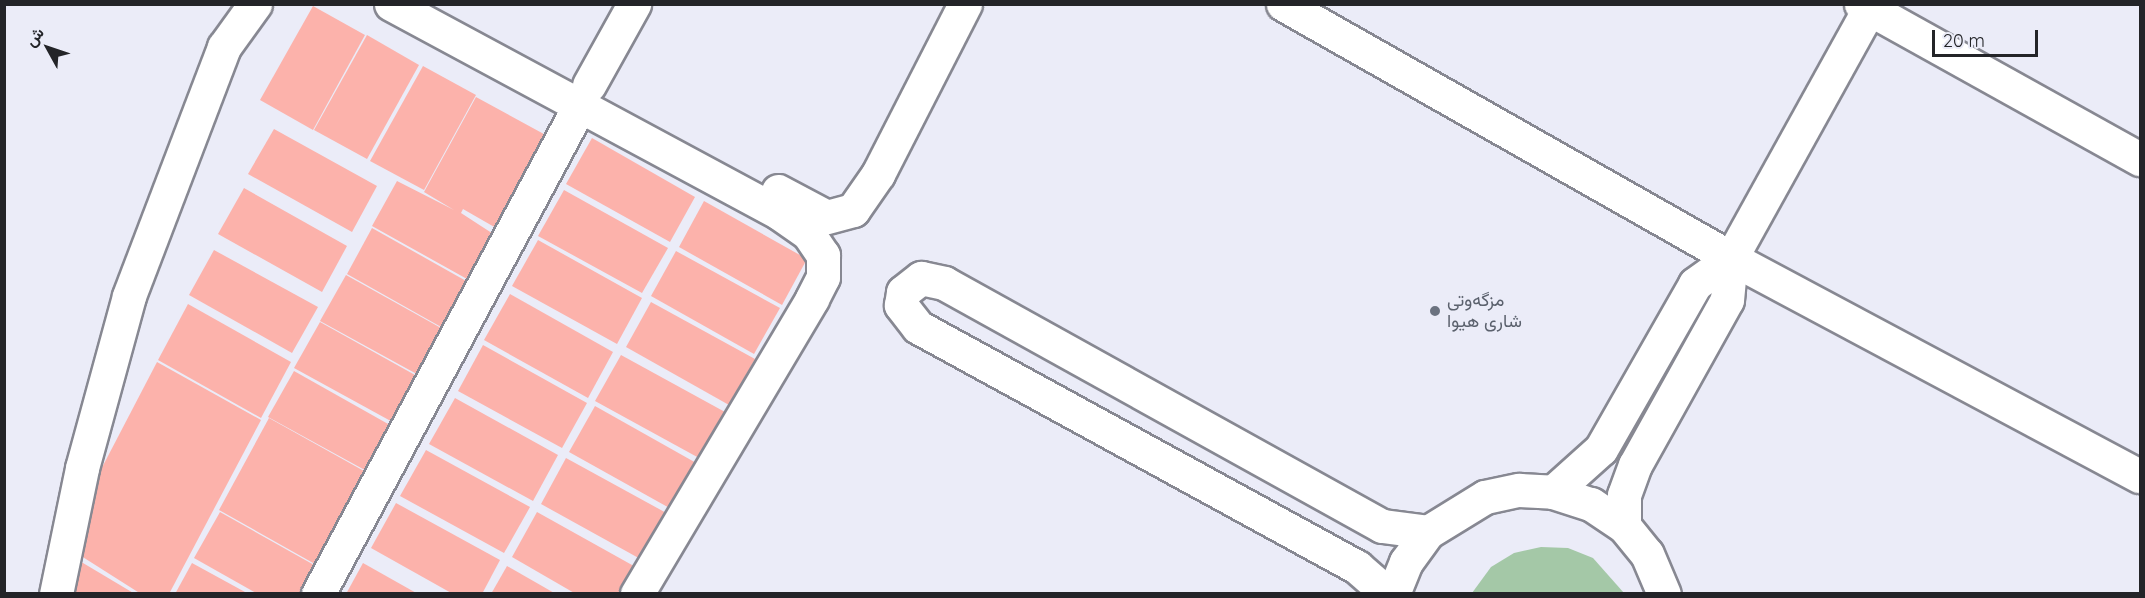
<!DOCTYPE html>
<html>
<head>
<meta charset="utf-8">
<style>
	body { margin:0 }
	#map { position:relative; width:2145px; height:598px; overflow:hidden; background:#ebecf8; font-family:Quicksand,Vazirmatn,sans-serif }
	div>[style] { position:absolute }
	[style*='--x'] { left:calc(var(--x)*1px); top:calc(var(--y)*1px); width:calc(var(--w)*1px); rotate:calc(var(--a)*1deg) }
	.green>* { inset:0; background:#a4c8a7 }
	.building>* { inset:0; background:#fcb2ab }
	.roads { filter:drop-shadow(2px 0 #878892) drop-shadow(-2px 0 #878892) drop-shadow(0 2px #878892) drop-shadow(0 -2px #878892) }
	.minor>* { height:33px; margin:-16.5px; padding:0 16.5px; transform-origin:16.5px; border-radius:16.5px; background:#fff }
	.dots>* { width:16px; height:16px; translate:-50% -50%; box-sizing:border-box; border:3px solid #ebecf8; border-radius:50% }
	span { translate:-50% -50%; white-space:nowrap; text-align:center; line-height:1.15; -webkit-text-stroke:5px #ebecf8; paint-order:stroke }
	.worship-label { font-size:18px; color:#5b616d }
	.left { translate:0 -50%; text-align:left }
	.frame { position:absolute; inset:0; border:6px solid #232428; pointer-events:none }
	.north { position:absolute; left:18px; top:18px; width:60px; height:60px; -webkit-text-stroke:4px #ebecf8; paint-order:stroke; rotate:310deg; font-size:16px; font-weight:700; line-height:24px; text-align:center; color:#232428 }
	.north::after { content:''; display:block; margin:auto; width:21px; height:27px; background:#232428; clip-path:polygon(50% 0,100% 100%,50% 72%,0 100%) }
	.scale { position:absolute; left:1932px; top:30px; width:106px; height:27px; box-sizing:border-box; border:3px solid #232428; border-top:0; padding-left:8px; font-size:18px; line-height:21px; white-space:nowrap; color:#232428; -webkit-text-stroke:4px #ebecf8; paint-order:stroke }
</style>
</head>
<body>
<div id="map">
	<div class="green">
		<i style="clip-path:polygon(1541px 547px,1568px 548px,1593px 558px,1624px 593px,1472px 593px,1491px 567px,1514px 553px)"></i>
	</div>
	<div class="building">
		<i style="clip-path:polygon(313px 6px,365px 35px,313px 130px,260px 100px)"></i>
		<i style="clip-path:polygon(367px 35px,419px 65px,367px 159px,314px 130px)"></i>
		<i style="clip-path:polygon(423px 66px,476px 95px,424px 190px,370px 161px)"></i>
		<i style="clip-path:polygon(476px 97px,553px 139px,503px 232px,463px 209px,461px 213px,501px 239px,476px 284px,372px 226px,397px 181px,454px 210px,424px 192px)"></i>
		<i style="clip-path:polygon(274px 129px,377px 186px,352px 232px,248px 174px)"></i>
		<i style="clip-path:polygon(592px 138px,695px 197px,670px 242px,566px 184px)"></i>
		<i style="clip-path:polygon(244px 188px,347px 246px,322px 292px,218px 234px)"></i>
		<i style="clip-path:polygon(564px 190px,668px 248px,642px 293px,538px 236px)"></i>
		<i style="clip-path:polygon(704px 201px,807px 259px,782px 305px,679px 247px)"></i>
		<i style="clip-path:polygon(372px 228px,475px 286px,450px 332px,347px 274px)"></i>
		<i style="clip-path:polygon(538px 240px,642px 298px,617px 344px,512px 286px)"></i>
		<i style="clip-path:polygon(214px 250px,318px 307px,292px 353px,189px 295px)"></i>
		<i style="clip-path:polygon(676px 251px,780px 308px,754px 354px,651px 296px)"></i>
		<i style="clip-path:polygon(346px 275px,450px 333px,424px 378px,320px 321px)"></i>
		<i style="clip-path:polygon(510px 294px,613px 352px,588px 398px,484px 340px)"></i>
		<i style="clip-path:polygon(651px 302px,755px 359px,729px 405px,626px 347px)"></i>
		<i style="clip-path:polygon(188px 304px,291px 362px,261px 418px,158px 360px)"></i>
		<i style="clip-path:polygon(320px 322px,424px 380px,398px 425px,294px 368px)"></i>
		<i style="clip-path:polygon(483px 345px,587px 403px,562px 448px,458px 391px)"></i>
		<i style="clip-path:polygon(621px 355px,725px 412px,699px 458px,595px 401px)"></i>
		<i style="clip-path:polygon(157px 362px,261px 420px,169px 594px,141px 594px,78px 554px,84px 502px)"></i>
		<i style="clip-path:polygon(294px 371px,397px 429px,372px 474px,268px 417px)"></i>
		<i style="clip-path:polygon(455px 398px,558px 455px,533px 501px,429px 444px)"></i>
		<i style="clip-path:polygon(595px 406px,698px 464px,673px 510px,569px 452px)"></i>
		<i style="clip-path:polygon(269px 418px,373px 476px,322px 568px,219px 510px)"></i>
		<i style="clip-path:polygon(426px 450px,530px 507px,504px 553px,400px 496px)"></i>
		<i style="clip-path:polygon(566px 458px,670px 515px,644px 561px,541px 504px)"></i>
		<i style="clip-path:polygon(396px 503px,500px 560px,482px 594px,453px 594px,371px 548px)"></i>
		<i style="clip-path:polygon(220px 512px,323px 570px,310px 594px,258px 594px,194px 558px)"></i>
		<i style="clip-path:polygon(537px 512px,641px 570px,628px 594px,576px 594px,512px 557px)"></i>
		<i style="clip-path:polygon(78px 560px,135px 594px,70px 594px)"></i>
		<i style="clip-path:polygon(192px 563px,245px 592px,244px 594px,175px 594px)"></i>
		<i style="clip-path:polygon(363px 563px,418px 594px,346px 594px)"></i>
		<i style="clip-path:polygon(507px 566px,556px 594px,491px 594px)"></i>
	</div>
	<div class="roads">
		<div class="minor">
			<i style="--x:391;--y:4;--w:441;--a:28.3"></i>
			<i style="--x:779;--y:213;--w:35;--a:35"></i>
			<i style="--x:808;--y:233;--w:27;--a:56"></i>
			<i style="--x:823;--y:255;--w:22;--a:90"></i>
			<i style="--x:823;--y:277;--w:25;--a:117"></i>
			<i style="--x:812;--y:299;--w:343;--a:120.7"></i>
			<i style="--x:1283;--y:4;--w:515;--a:29.55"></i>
			<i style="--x:1731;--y:258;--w:463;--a:28.1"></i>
			<i style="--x:1861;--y:4;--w:319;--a:29.1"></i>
			<i style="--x:589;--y:85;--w:93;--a:-60.9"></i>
			<i style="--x:778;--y:191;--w:55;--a:28"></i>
			<i style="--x:827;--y:217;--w:27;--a:-15"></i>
			<i style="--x:853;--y:210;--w:44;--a:-55.2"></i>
			<i style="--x:878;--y:174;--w:191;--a:-62.9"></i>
			<i style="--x:1553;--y:492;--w:64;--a:-41.9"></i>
			<i style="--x:1601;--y:449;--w:190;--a:-60.3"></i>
			<i style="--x:1695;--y:284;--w:44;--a:-35.8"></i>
			<i style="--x:1624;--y:526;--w:31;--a:-90"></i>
			<i style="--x:1624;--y:495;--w:32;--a:-70"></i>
			<i style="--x:1635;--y:465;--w:189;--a:-60.9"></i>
			<i style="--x:1727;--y:300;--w:42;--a:-84.6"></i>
			<i style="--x:1731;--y:258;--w:291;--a:-61"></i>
			<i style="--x:56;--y:594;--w:129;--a:-78.3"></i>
			<i style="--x:82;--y:468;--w:178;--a:-74.7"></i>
			<i style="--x:129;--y:296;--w:267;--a:-69.1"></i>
			<i style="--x:224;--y:47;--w:53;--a:-54.2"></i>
			<i style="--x:318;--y:594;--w:555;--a:-61.82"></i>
			<i style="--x:1388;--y:594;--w:41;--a:-138.9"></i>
			<i style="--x:1357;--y:567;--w:500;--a:-151.33"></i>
			<i style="--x:918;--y:327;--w:28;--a:-128"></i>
			<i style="--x:901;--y:305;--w:13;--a:-81"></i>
			<i style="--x:903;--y:292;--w:23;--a:-38"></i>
			<i style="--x:921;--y:278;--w:24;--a:12"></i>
			<i style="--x:944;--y:283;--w:501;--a:29.02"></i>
			<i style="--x:1382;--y:526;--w:46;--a:7.4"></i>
			<i style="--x:1393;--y:594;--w:35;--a:-68"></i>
			<i style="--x:1406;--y:562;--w:37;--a:-54"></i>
			<i style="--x:1428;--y:532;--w:67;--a:-31.6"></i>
			<i style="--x:1485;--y:497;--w:35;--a:-12"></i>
			<i style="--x:1519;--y:490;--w:34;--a:3"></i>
			<i style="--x:1553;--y:492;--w:40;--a:18"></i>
			<i style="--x:1591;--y:504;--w:40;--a:34"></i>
			<i style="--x:1624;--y:526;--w:36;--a:51"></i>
			<i style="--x:1647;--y:554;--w:43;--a:67"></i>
		</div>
	</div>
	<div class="dots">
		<i style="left:1435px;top:311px;background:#6b7280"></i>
	</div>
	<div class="worship-label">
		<span class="left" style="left:1447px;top:311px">مزگەوتی<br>شاری هیوا</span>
	</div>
	<div class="frame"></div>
	<div class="north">ش</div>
	<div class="scale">20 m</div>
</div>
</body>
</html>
